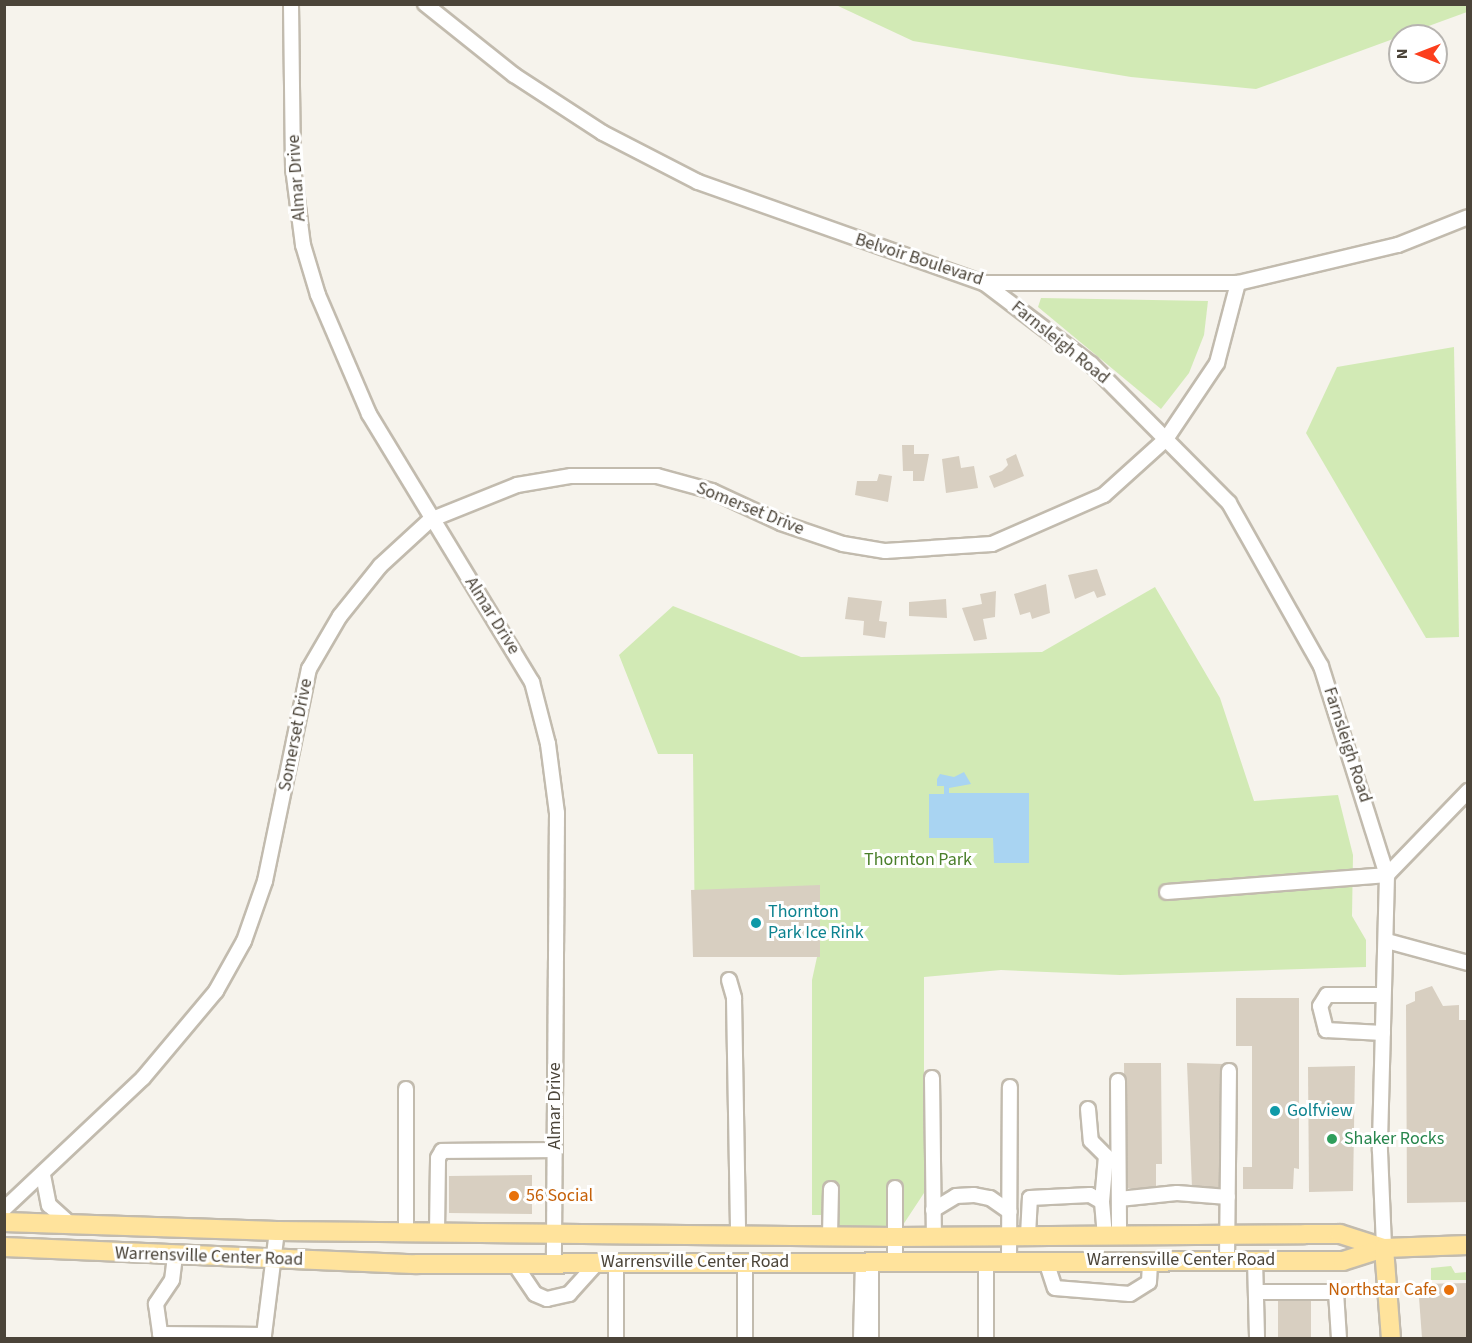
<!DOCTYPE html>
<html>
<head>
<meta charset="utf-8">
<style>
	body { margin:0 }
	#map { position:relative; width:1472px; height:1343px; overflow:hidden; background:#f6f3ec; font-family:"Source Sans 3",sans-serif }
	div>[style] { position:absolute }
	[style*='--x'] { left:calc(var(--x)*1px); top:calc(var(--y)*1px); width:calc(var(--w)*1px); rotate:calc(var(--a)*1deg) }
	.green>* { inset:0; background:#d2eab5 }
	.water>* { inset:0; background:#a9d4f2 }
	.building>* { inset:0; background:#d8cfc1 }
	.roads { filter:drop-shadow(2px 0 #c2bbae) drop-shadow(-2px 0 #c2bbae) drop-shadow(0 2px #c2bbae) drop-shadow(0 -2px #c2bbae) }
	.minor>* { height:14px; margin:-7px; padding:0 7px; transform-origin:7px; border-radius:7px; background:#fff }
	.major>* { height:18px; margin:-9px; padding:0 9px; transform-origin:9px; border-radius:9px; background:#ffe39c }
	.dots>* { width:16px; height:16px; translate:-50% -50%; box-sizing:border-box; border:3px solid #fff; border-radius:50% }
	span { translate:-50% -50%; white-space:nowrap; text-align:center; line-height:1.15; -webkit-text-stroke:6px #fff; paint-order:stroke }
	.street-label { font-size:18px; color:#4b4439 }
	.park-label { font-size:18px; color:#4a7f2a }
	.culture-label { font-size:18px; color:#0d838f }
	.left { translate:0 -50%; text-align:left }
	.leisure-label { font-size:18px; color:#27864d }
	.food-label { font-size:18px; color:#c56008 }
	.right { translate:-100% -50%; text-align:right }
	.frame { position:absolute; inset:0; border:6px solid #4b4439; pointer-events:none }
	.north { position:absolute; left:1388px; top:24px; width:60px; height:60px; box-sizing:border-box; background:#fff; border:2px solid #b7b4b0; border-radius:50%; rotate:270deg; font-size:16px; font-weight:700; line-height:24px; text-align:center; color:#4b4439 }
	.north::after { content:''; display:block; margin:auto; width:21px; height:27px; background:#fc3f1d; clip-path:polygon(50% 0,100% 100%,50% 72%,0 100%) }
</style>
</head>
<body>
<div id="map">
	<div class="green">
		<i style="clip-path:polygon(1467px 4px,1467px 12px,1256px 89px,1131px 77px,913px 41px,836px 5px)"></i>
		<i style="clip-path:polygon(1041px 298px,1208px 301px,1204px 335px,1189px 373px,1161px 409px,1038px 307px)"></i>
		<i style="clip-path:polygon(1454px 347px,1459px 637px,1426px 638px,1306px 433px,1337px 367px)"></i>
		<i style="clip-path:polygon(1155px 587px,1220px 698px,1254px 801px,1338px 795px,1353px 855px,1352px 916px,1366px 940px,1366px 967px,1120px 975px,1001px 970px,924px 977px,924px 1193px,895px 1237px,830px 1236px,830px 1215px,812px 1215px,812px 980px,817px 957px,695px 951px,693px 754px,658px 754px,619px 655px,673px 606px,801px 657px,1042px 652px)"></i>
		<i style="clip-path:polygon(1451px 1266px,1455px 1273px,1467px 1272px,1467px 1280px,1431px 1280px,1431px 1268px)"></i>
	</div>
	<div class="water">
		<i style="clip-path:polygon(964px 772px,971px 784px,949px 788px,949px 793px,1029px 793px,1029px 863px,994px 863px,993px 838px,929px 838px,929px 794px,944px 794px,944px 786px,937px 786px,937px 779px,940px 774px,954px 777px)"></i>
	</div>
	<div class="building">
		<i style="clip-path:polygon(902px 445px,914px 445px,914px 454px,929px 454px,924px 481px,913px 481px,913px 471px,903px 471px)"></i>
		<i style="clip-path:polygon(1016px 454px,1024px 476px,994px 488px,989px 476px,1002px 471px,1008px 465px,1006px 459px)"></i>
		<i style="clip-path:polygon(959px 456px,961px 468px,974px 466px,978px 488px,946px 493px,942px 459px)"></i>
		<i style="clip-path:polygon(879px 474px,892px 476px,888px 502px,855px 495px,857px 481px,877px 481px)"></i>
		<i style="clip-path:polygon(1097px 569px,1106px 595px,1097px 598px,1094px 591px,1075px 599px,1068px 575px)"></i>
		<i style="clip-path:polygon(1046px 584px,1050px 613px,1032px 619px,1030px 612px,1020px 615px,1014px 594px)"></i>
		<i style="clip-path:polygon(996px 591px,995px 617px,983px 619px,987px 639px,974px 641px,962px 608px,982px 604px,980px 594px)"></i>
		<i style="clip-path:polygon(848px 597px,882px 601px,879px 621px,887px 622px,885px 638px,863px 635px,864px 621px,845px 619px)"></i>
		<i style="clip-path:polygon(946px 599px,947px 618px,909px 616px,909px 602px)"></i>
		<i style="clip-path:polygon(820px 885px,820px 957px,693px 957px,691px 890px)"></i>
		<i style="clip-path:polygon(1432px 986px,1443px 1006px,1459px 1005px,1459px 1020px,1468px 1020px,1468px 1202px,1407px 1203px,1406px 1005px,1415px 1001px,1415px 992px)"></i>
		<i style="clip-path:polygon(1236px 998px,1299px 998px,1299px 1169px,1294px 1168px,1293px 1189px,1243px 1189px,1243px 1167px,1252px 1167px,1252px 1046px,1236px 1046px)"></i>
		<i style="clip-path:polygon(1124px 1063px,1161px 1063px,1162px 1164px,1156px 1164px,1156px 1188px,1125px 1188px)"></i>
		<i style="clip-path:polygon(1187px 1063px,1223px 1064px,1223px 1188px,1192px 1188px)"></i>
		<i style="clip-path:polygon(1355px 1066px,1353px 1191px,1309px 1192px,1308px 1067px)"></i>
		<i style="clip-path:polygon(532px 1175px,532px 1214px,449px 1213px,449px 1176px)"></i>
		<i style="clip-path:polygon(1468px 1283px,1468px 1338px,1422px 1338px,1418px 1284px)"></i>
		<i style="clip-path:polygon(1278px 1300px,1311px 1300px,1311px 1338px,1278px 1338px)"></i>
	</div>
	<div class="roads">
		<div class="minor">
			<i style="--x:291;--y:4;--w:164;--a:89.3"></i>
			<i style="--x:293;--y:168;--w:78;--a:82.6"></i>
			<i style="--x:303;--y:245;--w:52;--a:73.3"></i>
			<i style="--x:318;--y:295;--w:129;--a:66.8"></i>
			<i style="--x:369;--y:414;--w:314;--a:58.7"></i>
			<i style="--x:532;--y:682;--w:64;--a:75.5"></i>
			<i style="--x:548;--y:744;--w:70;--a:82.6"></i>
			<i style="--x:557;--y:813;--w:449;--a:90.4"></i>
			<i style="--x:425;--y:4;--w:114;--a:38.6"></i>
			<i style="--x:514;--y:75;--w:106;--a:33.1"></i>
			<i style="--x:603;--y:133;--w:107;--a:27.3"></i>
			<i style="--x:698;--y:182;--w:303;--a:19.5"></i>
			<i style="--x:984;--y:283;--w:254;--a:0"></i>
			<i style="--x:1238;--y:283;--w:164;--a:-13.4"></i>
			<i style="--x:1398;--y:245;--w:75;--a:-21.8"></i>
			<i style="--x:984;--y:283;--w:134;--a:37.1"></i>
			<i style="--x:1091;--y:364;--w:196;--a:45.2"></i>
			<i style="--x:1229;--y:503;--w:187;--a:60.6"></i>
			<i style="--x:1321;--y:666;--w:219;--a:72.5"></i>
			<i style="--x:1387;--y:875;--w:276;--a:91.5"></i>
			<i style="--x:1380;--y:1151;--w:97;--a:87.6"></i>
			<i style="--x:1167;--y:892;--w:221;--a:-4.4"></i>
			<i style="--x:1387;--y:875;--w:117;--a:-46"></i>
			<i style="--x:1387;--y:941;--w:84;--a:15.2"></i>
			<i style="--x:729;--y:980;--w:19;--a:74"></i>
			<i style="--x:734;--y:998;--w:237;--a:89"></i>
			<i style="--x:1382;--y:995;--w:55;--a:180"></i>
			<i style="--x:1327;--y:995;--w:13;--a:122"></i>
			<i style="--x:1320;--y:1006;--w:25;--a:76"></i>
			<i style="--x:1326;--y:1030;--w:57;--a:3"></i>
			<i style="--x:932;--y:1078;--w:158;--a:89.3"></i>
			<i style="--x:1118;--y:1081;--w:153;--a:89.6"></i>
			<i style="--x:406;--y:1089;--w:143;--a:90"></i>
			<i style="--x:1088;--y:1109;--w:32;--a:85"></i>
			<i style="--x:1091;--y:1141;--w:21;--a:45"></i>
			<i style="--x:1106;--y:1156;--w:46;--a:95"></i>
			<i style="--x:43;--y:1175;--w:31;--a:79"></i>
			<i style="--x:49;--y:1205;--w:27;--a:42"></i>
			<i style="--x:895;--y:1188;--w:73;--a:90"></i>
			<i style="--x:1119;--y:1199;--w:58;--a:-5.9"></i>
			<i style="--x:1177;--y:1193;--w:51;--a:4.5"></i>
			<i style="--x:4;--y:1209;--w:191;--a:-43.3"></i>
			<i style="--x:143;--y:1078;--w:114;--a:-50"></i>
			<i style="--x:216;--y:991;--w:57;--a:-60.8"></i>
			<i style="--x:244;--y:941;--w:64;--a:-70.7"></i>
			<i style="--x:265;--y:881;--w:217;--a:-78.3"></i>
			<i style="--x:309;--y:669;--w:61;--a:-59.7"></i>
			<i style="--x:340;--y:616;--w:64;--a:-51.3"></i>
			<i style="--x:380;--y:566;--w:68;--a:-42.6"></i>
			<i style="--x:430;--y:520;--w:94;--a:-21.9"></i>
			<i style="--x:517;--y:485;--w:55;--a:-9.5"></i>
			<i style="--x:571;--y:476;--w:86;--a:0"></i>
			<i style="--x:657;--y:476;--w:57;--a:15.3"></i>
			<i style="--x:712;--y:491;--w:76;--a:24.9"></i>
			<i style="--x:781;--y:523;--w:65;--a:18.7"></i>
			<i style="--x:843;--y:544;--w:43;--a:9.5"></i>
			<i style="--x:885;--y:551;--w:107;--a:-3.7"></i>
			<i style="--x:992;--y:544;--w:122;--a:-23.6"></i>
			<i style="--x:1104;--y:495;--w:84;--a:-42.1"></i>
			<i style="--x:1166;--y:439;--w:92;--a:-56.1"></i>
			<i style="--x:1217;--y:363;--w:83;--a:-75.3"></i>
			<i style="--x:933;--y:1210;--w:27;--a:-31"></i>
			<i style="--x:956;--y:1196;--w:18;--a:-3"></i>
			<i style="--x:974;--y:1195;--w:16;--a:11"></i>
			<i style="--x:990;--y:1198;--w:24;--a:35"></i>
			<i style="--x:437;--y:1232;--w:74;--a:-89.2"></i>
			<i style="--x:438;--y:1158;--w:8;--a:-60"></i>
			<i style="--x:442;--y:1151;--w:113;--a:-0.5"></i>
			<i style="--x:1028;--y:1235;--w:37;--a:-87"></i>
			<i style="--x:1030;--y:1198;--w:60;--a:-2.9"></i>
			<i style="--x:1090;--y:1195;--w:14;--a:30"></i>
			<i style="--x:1102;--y:1202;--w:32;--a:85"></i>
			<i style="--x:830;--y:1236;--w:47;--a:-88.8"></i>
			<i style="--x:175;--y:1256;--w:24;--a:97"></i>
			<i style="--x:172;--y:1280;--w:29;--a:124"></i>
			<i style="--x:156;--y:1304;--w:30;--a:82"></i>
			<i style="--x:160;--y:1334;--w:104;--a:0.6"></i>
			<i style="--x:264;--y:1335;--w:105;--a:-82.9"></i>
			<i style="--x:1009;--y:1260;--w:173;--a:-89.7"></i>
			<i style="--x:1227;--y:1260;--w:189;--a:-89.4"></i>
			<i style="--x:1255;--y:1260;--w:78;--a:88.5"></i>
			<i style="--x:871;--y:1261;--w:77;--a:90"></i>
			<i style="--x:986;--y:1261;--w:77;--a:90"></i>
			<i style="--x:1046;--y:1261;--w:28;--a:72"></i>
			<i style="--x:1055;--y:1288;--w:75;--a:4.6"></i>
			<i style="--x:1130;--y:1294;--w:22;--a:-32"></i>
			<i style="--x:1149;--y:1282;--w:22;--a:-87"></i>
			<i style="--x:616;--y:1262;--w:76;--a:90"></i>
			<i style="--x:745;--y:1262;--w:76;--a:90"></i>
			<i style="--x:514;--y:1263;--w:37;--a:56"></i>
			<i style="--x:535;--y:1294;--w:13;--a:23"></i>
			<i style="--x:547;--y:1299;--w:23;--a:-13"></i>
			<i style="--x:569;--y:1294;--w:43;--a:-47.8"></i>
			<i style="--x:1256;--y:1292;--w:80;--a:0"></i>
			<i style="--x:1336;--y:1292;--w:46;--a:86.3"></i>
			<i style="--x:861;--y:1338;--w:77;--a:-88.5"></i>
		</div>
		<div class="major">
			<i style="--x:4;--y:1222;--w:273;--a:1.9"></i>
			<i style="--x:277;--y:1231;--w:618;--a:0.56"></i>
			<i style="--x:895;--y:1237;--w:410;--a:-0.4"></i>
			<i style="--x:1305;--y:1234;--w:35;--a:0"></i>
			<i style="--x:1340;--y:1234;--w:46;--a:17.7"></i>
			<i style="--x:4;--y:1247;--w:412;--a:2.4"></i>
			<i style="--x:416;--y:1264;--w:927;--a:-0.19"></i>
			<i style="--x:1343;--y:1261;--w:43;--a:-17.6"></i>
			<i style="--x:1384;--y:1248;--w:84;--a:-2"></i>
			<i style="--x:1384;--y:1248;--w:90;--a:85.6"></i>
		</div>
	</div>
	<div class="dots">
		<i style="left:756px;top:923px;background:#0f9aa8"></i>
		<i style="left:1275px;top:1111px;background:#0f9aa8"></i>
		<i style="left:1332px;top:1139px;background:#2e9e5b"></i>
		<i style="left:514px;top:1196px;background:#e8710a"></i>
		<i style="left:1449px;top:1290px;background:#e8710a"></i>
	</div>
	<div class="street-label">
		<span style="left:297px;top:178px;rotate:-94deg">Almar Drive</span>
		<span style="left:919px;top:260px;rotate:18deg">Belvoir Boulevard</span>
		<span style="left:1060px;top:343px;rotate:39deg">Farnsleigh Road</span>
		<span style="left:750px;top:509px;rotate:22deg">Somerset Drive</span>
		<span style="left:492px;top:616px;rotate:58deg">Almar Drive</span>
		<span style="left:296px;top:735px;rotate:-79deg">Somerset Drive</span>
		<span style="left:1347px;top:745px;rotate:72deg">Farnsleigh Road</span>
		<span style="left:555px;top:1106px;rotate:-90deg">Almar Drive</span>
		<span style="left:209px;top:1257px;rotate:2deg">Warrensville Center Road</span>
		<span style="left:1181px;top:1260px">Warrensville Center Road</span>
		<span style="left:695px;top:1262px">Warrensville Center Road</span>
	</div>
	<div class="park-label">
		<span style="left:918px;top:860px">Thornton Park</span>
	</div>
	<div class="culture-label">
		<span class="left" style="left:768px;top:923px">Thornton<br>Park Ice Rink</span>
		<span class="left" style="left:1287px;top:1111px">Golfview</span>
	</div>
	<div class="leisure-label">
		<span class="left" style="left:1344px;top:1139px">Shaker Rocks</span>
	</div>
	<div class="food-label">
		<span class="left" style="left:526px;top:1196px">56 Social</span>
		<span class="right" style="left:1437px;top:1290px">Northstar Cafe</span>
	</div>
	<div class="frame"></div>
	<div class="north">N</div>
</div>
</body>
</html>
